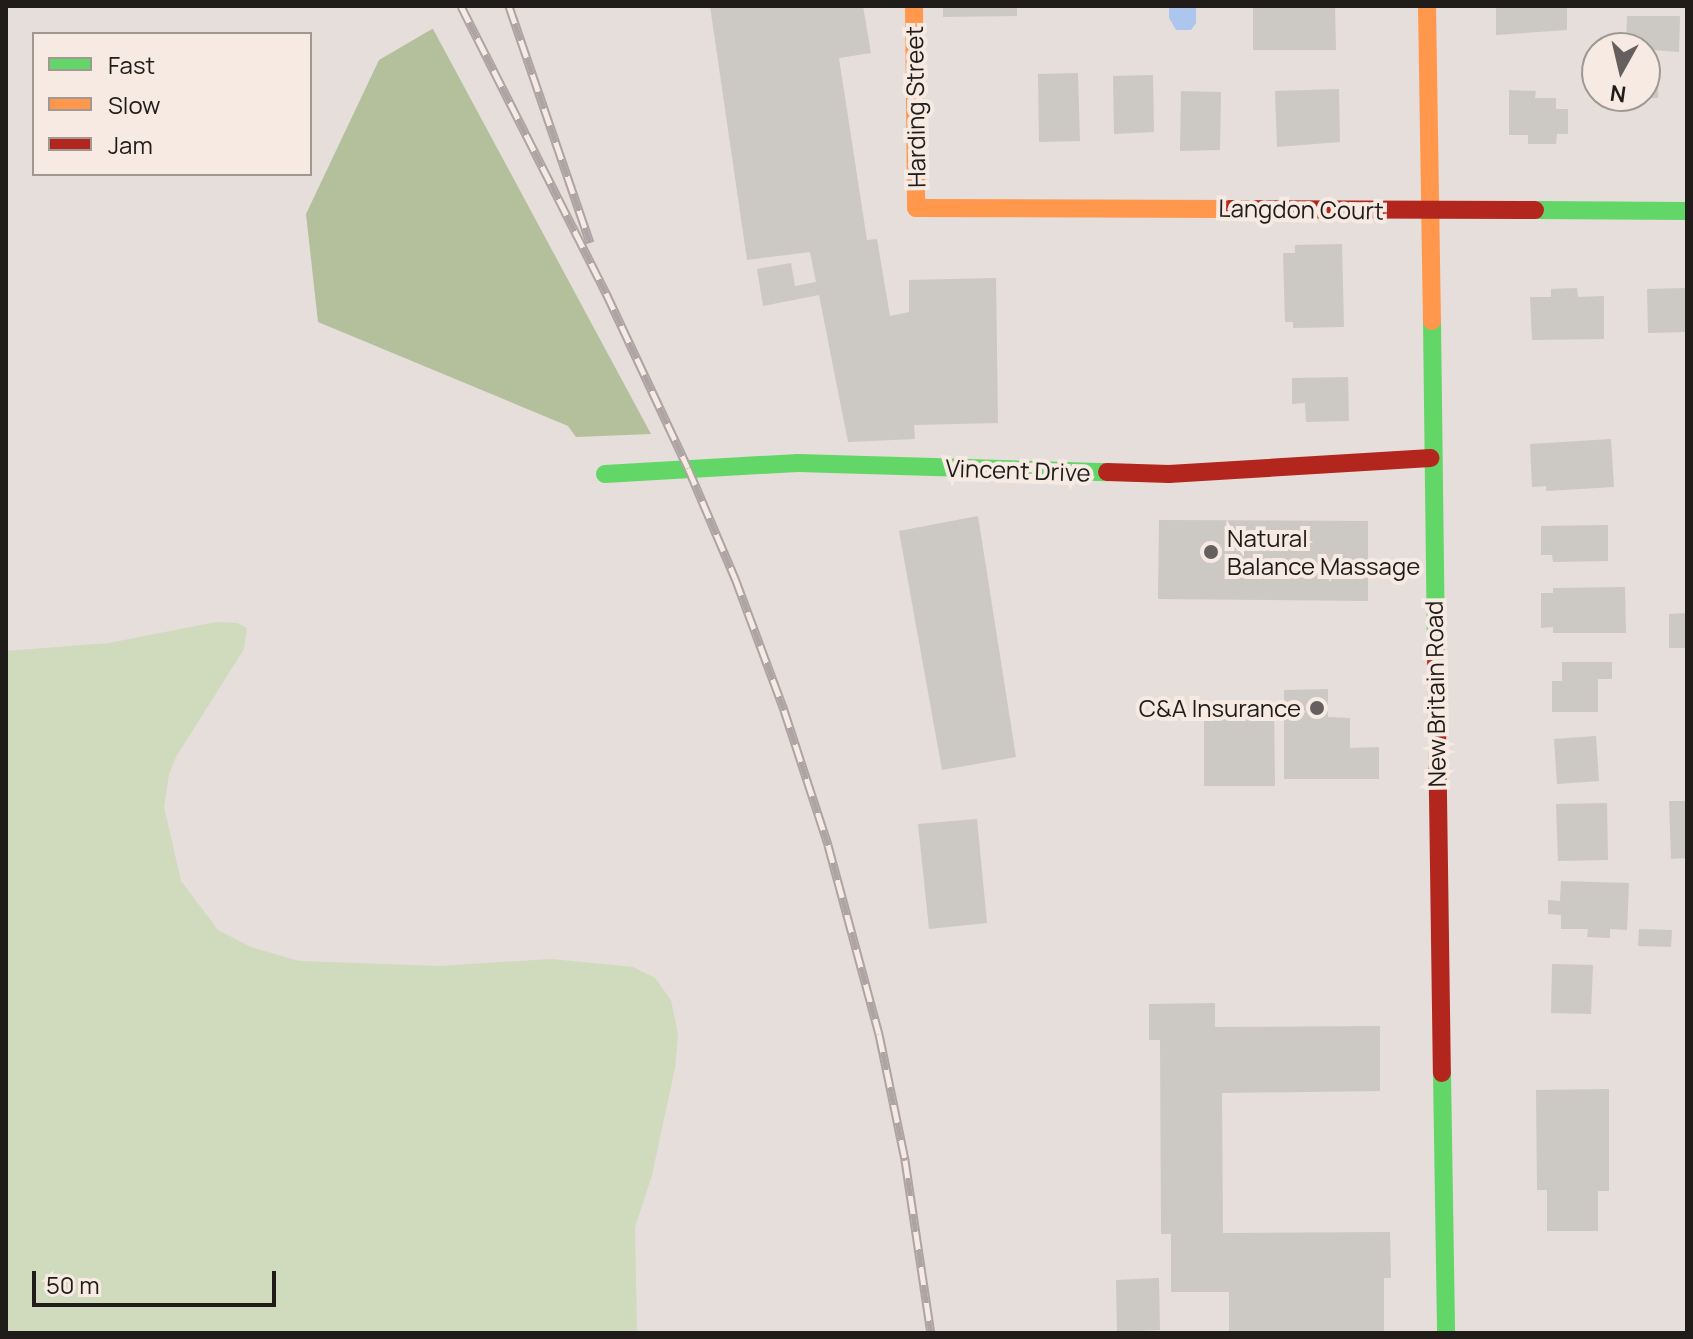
<!DOCTYPE html>
<html>
<head>
<meta charset="utf-8">
<style>
	body { margin:0 }
	#map { position:relative; width:1693px; height:1339px; overflow:hidden; background:#e5deda; font-family:Manrope,sans-serif }
	div>[style] { position:absolute }
	[style*='--x'] { left:calc(var(--x)*1px); top:calc(var(--y)*1px); width:calc(var(--w)*1px); rotate:calc(var(--a)*1deg) }
	.green>* { inset:0; background:#d0dabc }
	.forest>* { inset:0; background:#b4c09c }
	.water>* { inset:0; background:#adc6ed }
	.building>* { inset:0; background:#ccc8c4 }
	.fast>* { height:18px; margin:-9px; padding:0 9px; transform-origin:9px; border-radius:9px; background:#63d668 }
	.slow>* { height:18px; margin:-9px; padding:0 9px; transform-origin:9px; border-radius:9px; background:#ff974d }
	.jam>* { height:18px; margin:-9px; padding:0 9px; transform-origin:9px; border-radius:9px; background:#b3261e }
	.rail>* { height:9px; margin-top:-4.5px; transform-origin:0; background:repeating-linear-gradient(90deg,#f6eae3 0 18px,#aea4a3 0 36px); box-sizing:border-box; border-block:2px solid #aea4a3 }
	.dots>* { width:22px; height:22px; translate:-50% -50%; box-sizing:border-box; border:4px solid #f6eae3; border-radius:50% }
	span { translate:-50% -50%; white-space:nowrap; text-align:center; line-height:1.15; -webkit-text-stroke:8px #f6eae3; paint-order:stroke }
	.street-label { font-size:24px; color:#201c19 }
	.poi-label { font-size:24px; color:#201c19 }
	.left { translate:0 -50%; text-align:left }
	.right { translate:-100% -50%; text-align:right }
	.frame { position:absolute; inset:0; border:8px solid #201c19; pointer-events:none }
	.legend { position:absolute; left:32px; top:32px; width:280px; height:144px; box-sizing:border-box; background:#f6eae3; border:2px solid #a09892; margin:0; padding:10px 14px; list-style:none; font-size:24px; color:#201c19 }
	.legend li { display:flex; align-items:center; gap:16px; height:40px }
	.legend b { width:40px; border:2px solid #a09892 }
	.north { position:absolute; left:1581px; top:32px; width:80px; height:80px; box-sizing:border-box; background:#f6eae3; border:2px solid #a09892; border-radius:50%; rotate:188deg; font-size:22px; font-weight:700; line-height:32px; text-align:center; color:#201c19 }
	.north::after { content:''; display:block; margin:auto; width:28px; height:36px; background:#65605d; clip-path:polygon(50% 0,100% 100%,50% 72%,0 100%) }
	.scale { position:absolute; left:32px; top:1271px; width:244px; height:36px; box-sizing:border-box; border:4px solid #201c19; border-top:0; padding-left:10px; font-size:24px; line-height:28px; white-space:nowrap; color:#201c19; -webkit-text-stroke:6px #f6eae3; paint-order:stroke }
</style>
</head>
<body>
<div id="map">
	<div class="green">
		<i style="clip-path:polygon(216px 622px,237px 623px,247px 628px,244px 649px,176px 757px,169px 774px,164px 807px,181px 881px,218px 930px,251px 947px,299px 961px,440px 966px,551px 959px,633px 967px,655px 978px,671px 1000px,678px 1035px,675px 1068px,652px 1175px,635px 1227px,637px 1333px,6px 1333px,6px 651px,109px 643px)"></i>
	</div>
	<div class="forest">
		<i style="clip-path:polygon(432px 29px,433px 29px,651px 434px,576px 437px,568px 426px,318px 322px,306px 214px,379px 60px)"></i>
	</div>
	<div class="water">
		<i style="clip-path:polygon(1169px 6px,1196px 6px,1196px 23px,1191px 30px,1176px 30px,1169px 18px)"></i>
	</div>
	<div class="building">
		<i style="clip-path:polygon(710px 6px,863px 6px,871px 53px,839px 58px,867px 240px,877px 239px,890px 316px,909px 312px,909px 280px,996px 278px,998px 423px,914px 425px,915px 439px,848px 442px,819px 295px,763px 306px,757px 269px,791px 263px,795px 286px,816px 282px,810px 252px,747px 260px)"></i>
		<i style="clip-path:polygon(943px 6px,1017px 6px,1017px 16px,943px 17px)"></i>
		<i style="clip-path:polygon(1335px 6px,1336px 50px,1253px 50px,1253px 7px)"></i>
		<i style="clip-path:polygon(1496px 6px,1567px 6px,1567px 30px,1496px 35px)"></i>
		<i style="clip-path:polygon(1627px 16px,1680px 16px,1679px 52px,1626px 48px)"></i>
		<i style="clip-path:polygon(1645px 63px,1659px 63px,1658px 98px,1645px 98px)"></i>
		<i style="clip-path:polygon(1078px 73px,1080px 141px,1039px 142px,1038px 74px)"></i>
		<i style="clip-path:polygon(1153px 75px,1154px 132px,1114px 134px,1113px 76px)"></i>
		<i style="clip-path:polygon(1339px 89px,1340px 142px,1277px 147px,1275px 91px)"></i>
		<i style="clip-path:polygon(1509px 90px,1536px 91px,1535px 98px,1556px 98px,1556px 109px,1568px 109px,1568px 134px,1557px 134px,1556px 144px,1528px 144px,1528px 135px,1509px 135px)"></i>
		<i style="clip-path:polygon(1181px 91px,1221px 92px,1220px 150px,1180px 151px)"></i>
		<i style="clip-path:polygon(1342px 244px,1344px 327px,1293px 328px,1293px 322px,1285px 322px,1283px 253px,1295px 253px,1295px 245px)"></i>
		<i style="clip-path:polygon(1577px 288px,1578px 297px,1604px 296px,1604px 339px,1532px 340px,1530px 297px,1551px 297px,1551px 289px)"></i>
		<i style="clip-path:polygon(1687px 288px,1687px 332px,1648px 333px,1647px 289px)"></i>
		<i style="clip-path:polygon(1348px 377px,1349px 421px,1306px 422px,1305px 403px,1292px 404px,1292px 378px)"></i>
		<i style="clip-path:polygon(1611px 439px,1614px 487px,1546px 491px,1546px 486px,1532px 487px,1530px 444px)"></i>
		<i style="clip-path:polygon(978px 516px,1016px 757px,942px 770px,899px 531px)"></i>
		<i style="clip-path:polygon(1159px 520px,1368px 521px,1368px 601px,1158px 599px)"></i>
		<i style="clip-path:polygon(1608px 525px,1608px 561px,1553px 562px,1552px 555px,1541px 555px,1541px 526px)"></i>
		<i style="clip-path:polygon(1625px 587px,1626px 633px,1553px 633px,1553px 627px,1541px 628px,1541px 593px,1553px 593px,1553px 588px)"></i>
		<i style="clip-path:polygon(1687px 613px,1687px 648px,1669px 648px,1669px 614px)"></i>
		<i style="clip-path:polygon(1562px 662px,1612px 662px,1612px 679px,1598px 679px,1598px 712px,1552px 712px,1552px 681px,1562px 681px)"></i>
		<i style="clip-path:polygon(1328px 689px,1328px 717px,1350px 718px,1350px 748px,1379px 747px,1379px 779px,1284px 779px,1284px 690px)"></i>
		<i style="clip-path:polygon(1204px 708px,1274px 708px,1275px 786px,1204px 786px)"></i>
		<i style="clip-path:polygon(1596px 736px,1599px 781px,1557px 784px,1554px 739px)"></i>
		<i style="clip-path:polygon(1669px 801px,1687px 801px,1687px 858px,1671px 859px)"></i>
		<i style="clip-path:polygon(1607px 803px,1608px 860px,1558px 861px,1556px 804px)"></i>
		<i style="clip-path:polygon(977px 819px,987px 923px,929px 929px,918px 824px)"></i>
		<i style="clip-path:polygon(1561px 881px,1629px 883px,1627px 930px,1610px 929px,1610px 938px,1587px 937px,1588px 929px,1561px 929px,1561px 915px,1548px 914px,1548px 900px,1560px 901px)"></i>
		<i style="clip-path:polygon(1639px 929px,1672px 930px,1671px 947px,1638px 946px)"></i>
		<i style="clip-path:polygon(1552px 964px,1593px 965px,1591px 1014px,1551px 1013px)"></i>
		<i style="clip-path:polygon(1215px 1003px,1215px 1027px,1380px 1026px,1380px 1091px,1222px 1093px,1223px 1233px,1390px 1232px,1391px 1278px,1384px 1278px,1384px 1333px,1229px 1333px,1229px 1292px,1171px 1292px,1171px 1234px,1161px 1234px,1160px 1040px,1149px 1040px,1149px 1004px)"></i>
		<i style="clip-path:polygon(1609px 1089px,1609px 1191px,1598px 1191px,1598px 1231px,1547px 1231px,1547px 1190px,1537px 1190px,1536px 1090px)"></i>
		<i style="clip-path:polygon(1159px 1278px,1160px 1330px,1117px 1332px,1116px 1280px)"></i>
	</div>
	<div class="fast">
		<i style="--x:1535;--y:210;--w:152;--a:0.4"></i>
		<i style="--x:1432;--y:321;--w:331;--a:89.3"></i>
		<i style="--x:605;--y:474;--w:193;--a:-3.3"></i>
		<i style="--x:798;--y:463;--w:309;--a:1.7"></i>
		<i style="--x:1442;--y:1073;--w:260;--a:89.1"></i>
	</div>
	<div class="slow">
		<i style="--x:914;--y:6;--w:202;--a:89.4"></i>
		<i style="--x:916;--y:208;--w:314;--a:0.2"></i>
		<i style="--x:1427;--y:6;--w:315;--a:89.1"></i>
	</div>
	<div class="jam">
		<i style="--x:1230;--y:209;--w:305;--a:0.2"></i>
		<i style="--x:1107;--y:472;--w:62;--a:1.8"></i>
		<i style="--x:1169;--y:474;--w:262;--a:-3.5"></i>
		<i style="--x:1436;--y:652;--w:421;--a:89.2"></i>
	</div>
	<div class="rail">
		<i style="--x:461;--y:6;--w:322;--a:63.2"></i>
		<i style="--x:606;--y:293;--w:193;--a:64.9"></i>
		<i style="--x:688;--y:468;--w:120;--a:66.9"></i>
		<i style="--x:735;--y:578;--w:141;--a:69.6"></i>
		<i style="--x:784;--y:710;--w:142;--a:71.9"></i>
		<i style="--x:828;--y:845;--w:196;--a:74.9"></i>
		<i style="--x:879;--y:1034;--w:129;--a:78.3"></i>
		<i style="--x:905;--y:1160;--w:175;--a:81.5"></i>
		<i style="--x:509;--y:6;--w:250;--a:71.1"></i>
	</div>
	<div class="dots">
		<i style="left:1211px;top:552px;background:#65605d"></i>
		<i style="left:1317px;top:708px;background:#65605d"></i>
	</div>
	<div class="street-label">
		<span style="left:915px;top:107px;rotate:-91deg">Harding Street</span>
		<span style="left:1301px;top:209px;rotate:1deg">Langdon Court</span>
		<span style="left:1018px;top:470px;rotate:2deg">Vincent Drive</span>
		<span style="left:1435px;top:694px;rotate:-91deg">New Britain Road</span>
	</div>
	<div class="poi-label">
		<span class="left" style="left:1227px;top:552px">Natural<br>Balance Massage</span>
		<span class="right" style="left:1301px;top:708px">C&amp;A Insurance</span>
	</div>
	<div class="frame"></div>
	<ul class="legend">
	<li><b style="height:10px;background:#63d668"></b>Fast</li>
	<li><b style="height:10px;background:#ff974d"></b>Slow</li>
	<li><b style="height:10px;background:#b3261e"></b>Jam</li>
	</ul>
	<div class="north">N</div>
	<div class="scale">50 m</div>
</div>
</body>
</html>
